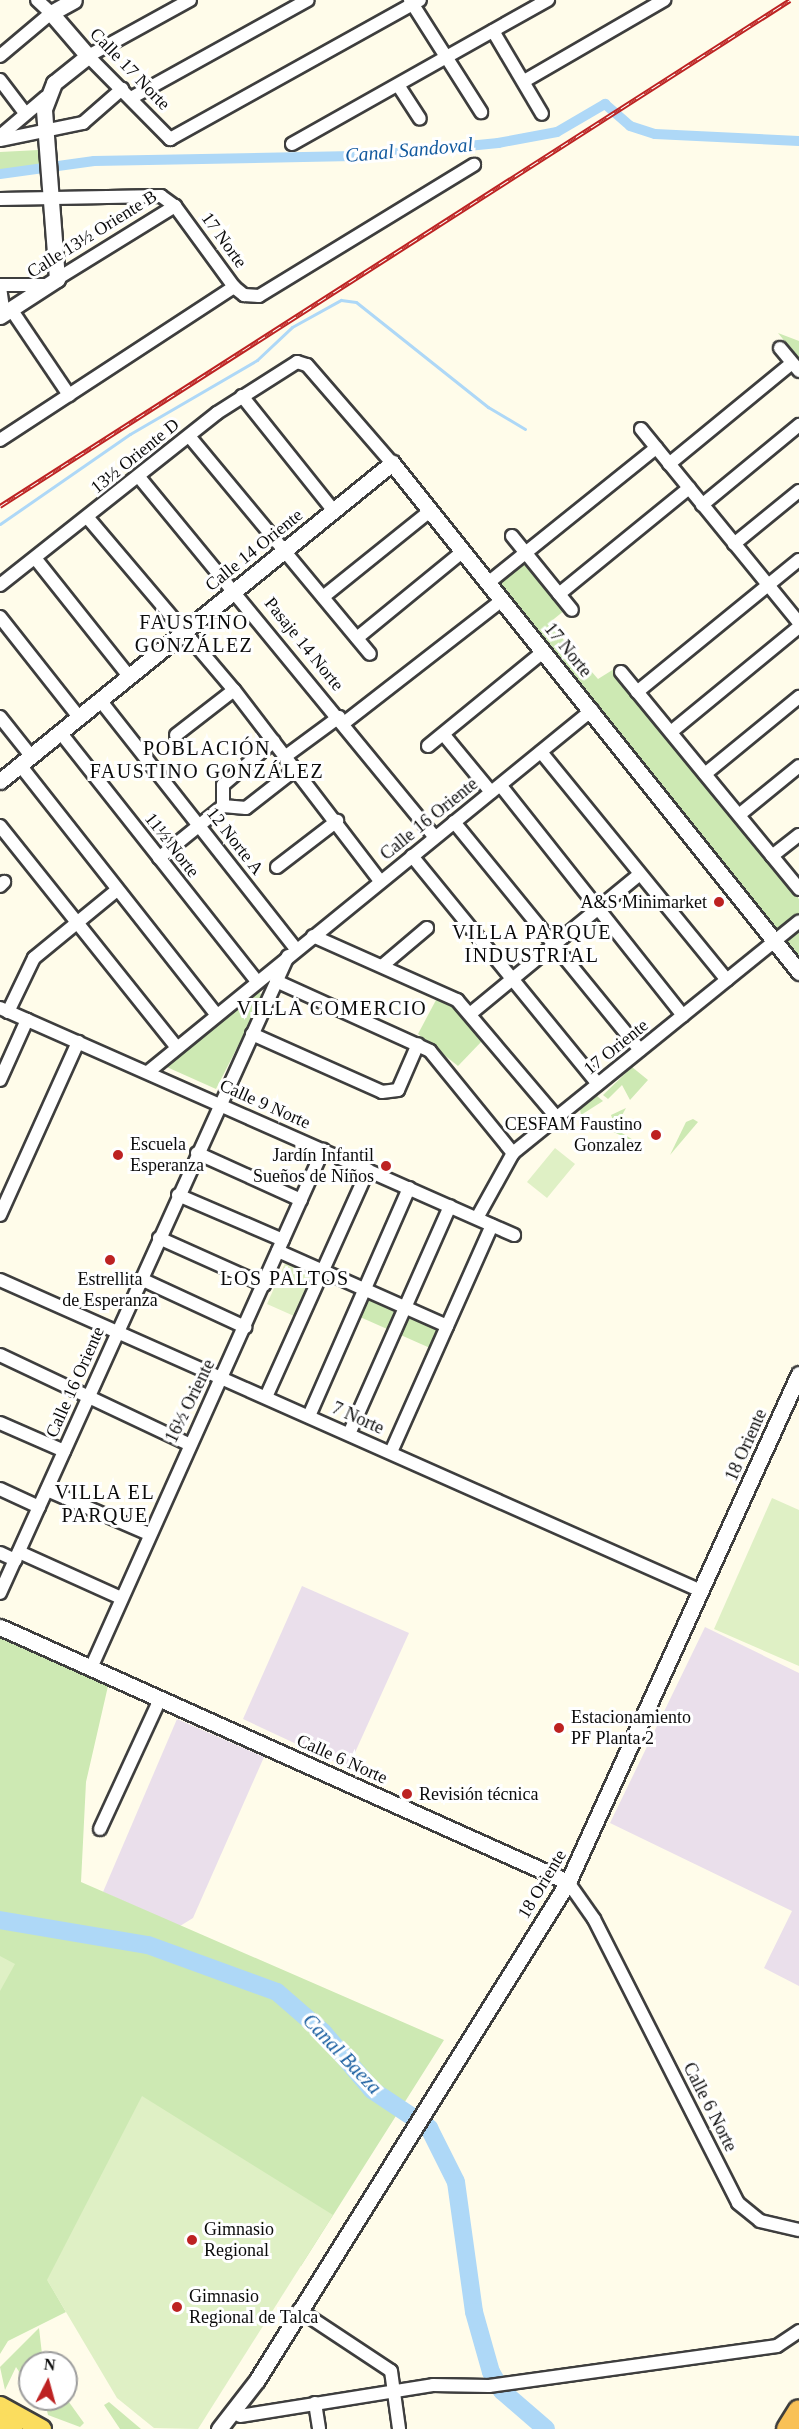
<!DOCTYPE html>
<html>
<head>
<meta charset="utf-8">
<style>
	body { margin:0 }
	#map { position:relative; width:799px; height:2429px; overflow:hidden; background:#fffcea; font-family:Georgia,serif }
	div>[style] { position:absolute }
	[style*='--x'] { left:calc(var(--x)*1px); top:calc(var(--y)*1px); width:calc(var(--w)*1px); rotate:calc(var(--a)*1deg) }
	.industrial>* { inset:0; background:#eadfeb }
	.green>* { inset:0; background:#cde9b3 }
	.pitch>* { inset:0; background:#dff0c5 }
	.stream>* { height:3px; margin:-1.5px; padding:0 1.5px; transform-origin:1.5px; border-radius:1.5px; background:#aed8f7 }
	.canal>* { height:10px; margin:-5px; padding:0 5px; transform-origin:5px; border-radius:5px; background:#aed8f7 }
	.river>* { height:18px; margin:-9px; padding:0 9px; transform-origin:9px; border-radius:9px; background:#aed8f7 }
	.roads { filter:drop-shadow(2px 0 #3e3e3e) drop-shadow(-2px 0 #3e3e3e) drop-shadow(0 2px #3e3e3e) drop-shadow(0 -2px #3e3e3e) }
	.minor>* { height:12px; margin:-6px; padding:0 6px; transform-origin:6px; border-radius:6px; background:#fff }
	.tertiary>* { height:15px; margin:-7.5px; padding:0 7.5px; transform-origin:7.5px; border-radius:7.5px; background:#fff }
	.primary>* { height:18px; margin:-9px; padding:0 9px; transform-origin:9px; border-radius:9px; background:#fbdd5e }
	.trunk>* { height:20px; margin:-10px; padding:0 10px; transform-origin:10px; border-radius:10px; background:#f9c157 }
	.rail>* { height:5px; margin-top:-2.5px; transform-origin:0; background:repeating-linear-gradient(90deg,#fff 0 9px,#bd2222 0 18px); box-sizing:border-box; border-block:2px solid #bd2222 }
	.dots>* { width:16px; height:16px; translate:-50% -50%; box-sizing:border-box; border:3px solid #fff; border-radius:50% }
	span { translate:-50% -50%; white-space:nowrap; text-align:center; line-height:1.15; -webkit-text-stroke:6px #fff; paint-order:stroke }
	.street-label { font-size:18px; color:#0b0b0b }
	.poi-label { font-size:18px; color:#0b0b0b }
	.right { translate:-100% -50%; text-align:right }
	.left { translate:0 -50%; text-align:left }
	.water-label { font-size:20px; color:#135a9e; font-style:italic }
	.neighbourhood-label { font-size:20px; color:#0b0b0b; letter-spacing:1.5px }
	.north { position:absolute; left:18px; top:2351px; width:60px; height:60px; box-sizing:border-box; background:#fff; border:2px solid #9d9d9d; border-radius:50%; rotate:6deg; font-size:16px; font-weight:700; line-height:24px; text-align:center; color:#0b0b0b }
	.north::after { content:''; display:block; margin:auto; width:21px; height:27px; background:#bd2222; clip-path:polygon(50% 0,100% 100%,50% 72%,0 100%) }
</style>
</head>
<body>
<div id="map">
	<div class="industrial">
		<i style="clip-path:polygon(302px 1586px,409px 1633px,348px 1768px,243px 1719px)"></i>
		<i style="clip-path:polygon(705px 1627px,799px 1673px,799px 1986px,764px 1968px,792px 1911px,610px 1823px)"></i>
		<i style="clip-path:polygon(177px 1719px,264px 1757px,193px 1918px,180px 1926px,103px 1892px)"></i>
	</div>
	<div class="green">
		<i style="clip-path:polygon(39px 150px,41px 171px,0 173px,0 152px)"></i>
		<i style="clip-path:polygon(778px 333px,799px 341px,799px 359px)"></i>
		<i style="clip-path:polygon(525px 564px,565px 610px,549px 623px,598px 679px,614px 669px,799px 899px,799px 963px,498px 585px)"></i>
		<i style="clip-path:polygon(257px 989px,263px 997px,216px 1089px,160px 1064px)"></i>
		<i style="clip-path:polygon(436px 1000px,452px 1006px,482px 1041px,458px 1066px,418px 1034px)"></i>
		<i style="clip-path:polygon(632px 1067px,648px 1080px,630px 1100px,622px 1085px,608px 1099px,603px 1095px)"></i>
		<i style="clip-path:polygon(597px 1096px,603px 1101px,581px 1115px,580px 1109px)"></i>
		<i style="clip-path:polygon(626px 1108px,616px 1126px,615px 1126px,611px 1115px)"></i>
		<i style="clip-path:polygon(693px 1119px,698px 1122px,670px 1155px,686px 1122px)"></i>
		<i style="clip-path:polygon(604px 1122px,643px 1146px,601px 1126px)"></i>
		<i style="clip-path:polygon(361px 1296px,438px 1328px,430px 1348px,360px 1317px)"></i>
		<i style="clip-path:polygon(0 1635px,108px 1686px,86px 1782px,81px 1882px,444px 2040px,301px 2266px,48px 2281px,66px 2312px,8px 2341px,0 2354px)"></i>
		<i style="clip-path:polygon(39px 2328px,43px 2363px,30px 2363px,30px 2372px,22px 2376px,16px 2367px,5px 2390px,0 2367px)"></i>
		<i style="clip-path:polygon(66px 2398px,84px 2423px,80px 2427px,48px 2415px,45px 2402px)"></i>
		<i style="clip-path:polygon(109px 2402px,141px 2429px,120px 2429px,104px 2405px)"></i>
	</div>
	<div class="pitch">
		<i style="clip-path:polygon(555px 1148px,575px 1164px,547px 1198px,527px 1182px)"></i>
		<i style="clip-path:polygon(286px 1261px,314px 1273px,294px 1316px,267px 1304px)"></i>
		<i style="clip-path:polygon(772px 1498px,799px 1510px,799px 1666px,714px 1629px)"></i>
		<i style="clip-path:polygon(0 1956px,15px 1964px,0 1991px)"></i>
		<i style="clip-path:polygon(142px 2096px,333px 2215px,198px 2429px,154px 2428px,117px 2398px,47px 2280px)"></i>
	</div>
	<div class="stream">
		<i style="--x:0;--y:524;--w:158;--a:-34.7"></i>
		<i style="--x:130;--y:434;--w:147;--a:-30.2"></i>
		<i style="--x:257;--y:360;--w:48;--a:-43.3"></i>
		<i style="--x:292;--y:327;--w:56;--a:-28.9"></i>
		<i style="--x:341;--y:300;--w:15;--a:8"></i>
		<i style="--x:356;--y:302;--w:169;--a:38.5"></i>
		<i style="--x:488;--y:407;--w:43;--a:30.7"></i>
	</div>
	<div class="canal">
		<i style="--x:0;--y:174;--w:95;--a:-7.9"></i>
		<i style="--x:94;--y:161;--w:272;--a:-1.1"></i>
		<i style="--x:366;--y:156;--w:133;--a:-5.6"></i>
		<i style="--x:498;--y:143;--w:60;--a:-10.6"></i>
		<i style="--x:557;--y:132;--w:56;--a:-30.3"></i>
		<i style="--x:605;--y:104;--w:33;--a:41"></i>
		<i style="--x:630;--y:126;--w:26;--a:18"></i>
		<i style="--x:655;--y:134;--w:144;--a:2.8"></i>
	</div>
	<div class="river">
		<i style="--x:0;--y:1920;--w:150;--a:9.6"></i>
		<i style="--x:148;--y:1945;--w:137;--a:20"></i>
		<i style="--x:277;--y:1992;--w:61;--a:41"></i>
		<i style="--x:323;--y:2032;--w:76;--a:49.8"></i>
		<i style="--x:372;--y:2090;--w:69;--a:33.7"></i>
		<i style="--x:429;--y:2128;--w:60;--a:63.4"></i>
		<i style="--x:456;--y:2182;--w:131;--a:82.1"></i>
		<i style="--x:474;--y:2312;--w:62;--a:74.2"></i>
		<i style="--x:491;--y:2372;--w:22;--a:60"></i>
		<i style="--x:502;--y:2391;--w:58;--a:40.8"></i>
	</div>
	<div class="roads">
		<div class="minor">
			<i style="--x:190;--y:0;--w:116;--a:151.2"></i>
			<i style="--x:88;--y:56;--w:117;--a:45.3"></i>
			<i style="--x:170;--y:139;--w:286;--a:-29.1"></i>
			<i style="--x:410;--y:0;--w:133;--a:57.6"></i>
			<i style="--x:493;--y:31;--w:96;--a:59.4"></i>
			<i style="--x:0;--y:56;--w:67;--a:-40.1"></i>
			<i style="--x:51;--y:13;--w:19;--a:-137"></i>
			<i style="--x:0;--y:80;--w:41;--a:52.9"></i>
			<i style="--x:526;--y:80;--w:160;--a:-30.1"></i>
			<i style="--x:398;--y:85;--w:40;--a:57.1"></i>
			<i style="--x:131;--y:98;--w:202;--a:-29"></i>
			<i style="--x:0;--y:136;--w:60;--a:-40.3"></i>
			<i style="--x:0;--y:140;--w:85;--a:-11.6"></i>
			<i style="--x:83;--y:123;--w:52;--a:-41.1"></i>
			<i style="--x:292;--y:144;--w:294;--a:-29.4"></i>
			<i style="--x:0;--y:199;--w:161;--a:-1.1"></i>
			<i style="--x:161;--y:196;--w:17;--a:36"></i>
			<i style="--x:175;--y:206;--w:100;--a:53.9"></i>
			<i style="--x:234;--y:287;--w:13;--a:39"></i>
			<i style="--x:244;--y:295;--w:15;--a:4"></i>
			<i style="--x:259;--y:296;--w:252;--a:-31.4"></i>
			<i style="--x:57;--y:279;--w:139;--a:-31.7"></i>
			<i style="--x:0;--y:285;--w:47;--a:0"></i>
			<i style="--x:0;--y:287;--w:27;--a:82"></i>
			<i style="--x:11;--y:309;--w:104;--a:56"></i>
			<i style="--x:780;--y:348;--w:30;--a:50"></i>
			<i style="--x:242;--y:396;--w:146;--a:51.4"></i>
			<i style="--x:641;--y:429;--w:250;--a:50.8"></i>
			<i style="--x:189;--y:436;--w:283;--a:50.3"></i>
			<i style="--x:0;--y:440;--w:280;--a:-33.2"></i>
			<i style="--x:669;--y:464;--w:159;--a:-39.4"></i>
			<i style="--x:139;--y:477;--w:466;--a:50.6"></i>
			<i style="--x:702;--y:505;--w:126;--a:-39.5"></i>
			<i style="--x:88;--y:518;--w:226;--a:49.7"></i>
			<i style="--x:234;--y:690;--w:240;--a:52.6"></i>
			<i style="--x:512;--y:536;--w:95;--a:51"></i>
			<i style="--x:734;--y:544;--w:84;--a:-39.2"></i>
			<i style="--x:35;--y:558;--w:151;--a:51.5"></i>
			<i style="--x:488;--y:583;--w:216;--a:-38.8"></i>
			<i style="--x:0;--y:585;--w:277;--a:-38.4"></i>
			<i style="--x:217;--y:413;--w:95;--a:-32.5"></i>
			<i style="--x:297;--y:362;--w:10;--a:17"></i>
			<i style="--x:307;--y:365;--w:130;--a:49.1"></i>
			<i style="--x:559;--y:594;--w:168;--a:-39.2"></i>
			<i style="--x:323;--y:597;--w:137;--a:-38.8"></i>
			<i style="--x:0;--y:617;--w:127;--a:51.7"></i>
			<i style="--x:357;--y:638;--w:136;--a:-39.3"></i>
			<i style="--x:621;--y:672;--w:281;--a:50.6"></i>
			<i style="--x:637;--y:692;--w:209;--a:-39.2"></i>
			<i style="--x:100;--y:700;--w:317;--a:51.8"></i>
			<i style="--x:0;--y:717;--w:50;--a:51.5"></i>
			<i style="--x:344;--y:723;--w:200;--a:-37.9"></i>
			<i style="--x:60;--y:732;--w:318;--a:51.7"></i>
			<i style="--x:671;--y:732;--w:166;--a:-39.4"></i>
			<i style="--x:176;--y:735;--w:73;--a:-37.8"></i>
			<i style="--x:444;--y:735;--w:74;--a:50.5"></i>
			<i style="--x:428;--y:746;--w:150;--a:-39.3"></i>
			<i style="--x:541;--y:752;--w:294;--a:50.8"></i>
			<i style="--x:286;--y:756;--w:66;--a:-36.3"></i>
			<i style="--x:20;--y:765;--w:315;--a:51.8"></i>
			<i style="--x:705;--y:774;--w:122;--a:-39.3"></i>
			<i style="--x:501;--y:786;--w:293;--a:51.6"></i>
			<i style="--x:223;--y:806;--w:21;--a:-90"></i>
			<i style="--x:223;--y:785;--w:67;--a:-40.8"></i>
			<i style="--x:223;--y:806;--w:23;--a:5"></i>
			<i style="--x:246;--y:808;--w:63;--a:-38"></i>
			<i style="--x:739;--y:815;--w:77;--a:-39.2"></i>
			<i style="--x:454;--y:822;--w:294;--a:50.8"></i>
			<i style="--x:0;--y:826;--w:280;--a:51.4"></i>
			<i style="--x:412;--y:856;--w:294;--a:50.8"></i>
			<i style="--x:772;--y:856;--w:34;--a:-38"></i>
			<i style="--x:159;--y:858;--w:82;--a:-39.1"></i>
			<i style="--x:277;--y:867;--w:76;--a:-37.5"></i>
			<i style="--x:0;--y:886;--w:6;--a:-45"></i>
			<i style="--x:313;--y:936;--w:158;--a:24"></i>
			<i style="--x:457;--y:1000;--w:155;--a:49.7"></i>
			<i style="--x:382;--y:966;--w:59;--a:-40.2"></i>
			<i style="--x:276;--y:981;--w:169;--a:24.4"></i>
			<i style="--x:430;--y:1051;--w:132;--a:50.9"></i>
			<i style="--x:0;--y:1008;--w:562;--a:23.83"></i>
			<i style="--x:8;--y:1012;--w:60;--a:-64.3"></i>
			<i style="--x:34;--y:958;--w:107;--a:-39.3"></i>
			<i style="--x:470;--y:1014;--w:220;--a:-39.5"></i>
			<i style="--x:252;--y:1034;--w:142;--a:24"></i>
			<i style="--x:382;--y:1092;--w:16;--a:-7"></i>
			<i style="--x:398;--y:1090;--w:50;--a:-66.5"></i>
			<i style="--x:148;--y:1072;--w:573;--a:-39.19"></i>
			<i style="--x:0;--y:1080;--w:66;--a:-65.8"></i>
			<i style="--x:197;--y:1153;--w:114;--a:24.3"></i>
			<i style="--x:178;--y:1195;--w:114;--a:23.2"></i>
			<i style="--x:0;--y:1215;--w:190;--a:-65.7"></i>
			<i style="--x:477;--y:1218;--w:74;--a:-61"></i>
			<i style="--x:513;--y:1153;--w:368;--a:-39"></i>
			<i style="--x:159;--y:1238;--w:115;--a:24.1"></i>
			<i style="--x:278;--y:1251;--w:185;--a:23.9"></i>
			<i style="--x:141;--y:1279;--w:115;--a:24.8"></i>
			<i style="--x:0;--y:1280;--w:767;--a:23.92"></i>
			<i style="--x:0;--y:1355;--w:208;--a:25.3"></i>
			<i style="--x:266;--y:1397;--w:249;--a:-65.8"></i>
			<i style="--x:309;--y:1416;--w:249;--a:-66.3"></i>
			<i style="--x:0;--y:1423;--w:70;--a:23.6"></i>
			<i style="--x:349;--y:1434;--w:249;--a:-66.1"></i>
			<i style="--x:391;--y:1452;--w:248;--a:-66"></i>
			<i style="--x:0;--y:1489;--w:43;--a:24.8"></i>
			<i style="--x:47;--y:1490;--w:111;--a:23.3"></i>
			<i style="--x:19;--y:1552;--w:112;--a:24.3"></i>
			<i style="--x:0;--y:1553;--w:17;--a:25"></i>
			<i style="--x:0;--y:1593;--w:699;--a:-65.67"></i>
			<i style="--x:91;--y:1668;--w:568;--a:-65.87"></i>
			<i style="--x:100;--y:1829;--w:143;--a:-65.2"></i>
			<i style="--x:568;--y:1882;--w:45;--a:54.9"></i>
			<i style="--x:594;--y:1919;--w:318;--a:63.1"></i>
			<i style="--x:738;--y:2203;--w:28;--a:39"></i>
			<i style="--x:760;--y:2221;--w:40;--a:13"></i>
			<i style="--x:299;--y:2310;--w:110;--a:33.5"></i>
			<i style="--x:391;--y:2371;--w:59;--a:82.1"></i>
			<i style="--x:315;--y:2403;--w:26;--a:81"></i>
			<i style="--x:240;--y:2416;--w:195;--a:-9.1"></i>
			<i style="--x:433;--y:2385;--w:56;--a:1"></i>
			<i style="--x:489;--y:2386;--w:291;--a:-7.9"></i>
			<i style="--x:777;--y:2346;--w:27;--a:-34"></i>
		</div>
		<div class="tertiary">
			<i style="--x:0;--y:316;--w:68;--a:-33"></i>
			<i style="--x:57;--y:279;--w:170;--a:-94.4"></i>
			<i style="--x:44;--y:109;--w:28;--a:-69"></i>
			<i style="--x:54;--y:83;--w:43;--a:-38.5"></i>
			<i style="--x:88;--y:56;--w:57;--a:-130.7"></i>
			<i style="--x:51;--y:13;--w:26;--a:-29"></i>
			<i style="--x:0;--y:781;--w:505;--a:-39.05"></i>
			<i style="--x:392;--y:463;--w:652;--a:51.35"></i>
			<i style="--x:0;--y:1627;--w:623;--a:24.18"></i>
			<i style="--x:219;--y:2429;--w:62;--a:-52.2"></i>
			<i style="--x:257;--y:2380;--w:587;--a:-58.02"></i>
			<i style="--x:568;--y:1882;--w:558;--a:-65.55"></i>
		</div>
		<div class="primary">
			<i style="--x:0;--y:2406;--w:48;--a:28.7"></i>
			<i style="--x:0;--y:2422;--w:15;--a:28"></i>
		</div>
		<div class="trunk">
			<i style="--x:787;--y:2429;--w:22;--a:-58"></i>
		</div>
	</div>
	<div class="rail">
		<i style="--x:0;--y:506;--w:938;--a:-32.64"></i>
	</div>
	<div class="dots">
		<i style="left:719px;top:902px;background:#bd2222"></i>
		<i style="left:656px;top:1135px;background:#bd2222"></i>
		<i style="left:118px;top:1155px;background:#bd2222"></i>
		<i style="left:386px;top:1166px;background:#bd2222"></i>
		<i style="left:110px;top:1260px;background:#bd2222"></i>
		<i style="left:559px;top:1728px;background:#bd2222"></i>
		<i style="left:407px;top:1794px;background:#bd2222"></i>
		<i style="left:192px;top:2240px;background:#bd2222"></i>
		<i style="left:177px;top:2307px;background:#bd2222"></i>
	</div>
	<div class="street-label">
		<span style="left:130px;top:69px;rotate:46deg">Calle 17 Norte</span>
		<span style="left:92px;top:234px;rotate:-32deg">Calle 13½ Oriente B</span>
		<span style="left:224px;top:240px;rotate:54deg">17 Norte</span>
		<span style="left:135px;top:456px;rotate:-39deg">13½ Oriente D</span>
		<span style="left:254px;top:550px;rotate:-39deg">Calle 14 Oriente</span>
		<span style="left:304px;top:644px;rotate:51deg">Pasaje 14 Norte</span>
		<span style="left:568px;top:650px;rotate:51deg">17 Norte</span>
		<span style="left:429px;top:819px;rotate:-39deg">Calle 16 Oriente</span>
		<span style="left:235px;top:841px;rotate:52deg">12 Norte A</span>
		<span style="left:172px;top:845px;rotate:52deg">11½ Norte</span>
		<span style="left:616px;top:1047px;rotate:-39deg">17 Oriente</span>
		<span style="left:265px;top:1104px;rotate:24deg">Calle 9 Norte</span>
		<span style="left:75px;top:1382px;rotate:-66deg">Calle 16 Oriente</span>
		<span style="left:190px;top:1401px;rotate:-64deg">16½ Oriente</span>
		<span style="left:358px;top:1418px;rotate:24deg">7 Norte</span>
		<span style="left:746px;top:1445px;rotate:-66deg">18 Oriente</span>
		<span style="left:342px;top:1759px;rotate:24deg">Calle 6 Norte</span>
		<span style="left:542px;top:1884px;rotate:-59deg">18 Oriente</span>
		<span style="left:710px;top:2107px;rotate:63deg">Calle 6 Norte</span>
	</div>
	<div class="poi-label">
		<span class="right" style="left:707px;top:902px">A&amp;S Minimarket</span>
		<span class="right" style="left:642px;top:1135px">CESFAM Faustino<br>Gonzalez</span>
		<span class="left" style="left:130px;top:1155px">Escuela<br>Esperanza</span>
		<span class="right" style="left:374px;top:1166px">Jardín Infantil<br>Sueños de Niños</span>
		<span style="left:110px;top:1290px">Estrellita<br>de Esperanza</span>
		<span class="left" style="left:571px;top:1728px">Estacionamiento<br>PF Planta 2</span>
		<span class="left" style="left:419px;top:1794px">Revisión técnica</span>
		<span class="left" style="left:204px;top:2240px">Gimnasio<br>Regional</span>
		<span class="left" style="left:189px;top:2307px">Gimnasio<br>Regional de Talca</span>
	</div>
	<div class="water-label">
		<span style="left:409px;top:150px;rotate:-5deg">Canal Sandoval</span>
		<span style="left:342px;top:2054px;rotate:46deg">Canal Baeza</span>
	</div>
	<div class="neighbourhood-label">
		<span style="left:194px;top:634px">FAUSTINO<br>GONZÁLEZ</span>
		<span style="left:207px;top:760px">POBLACIÓN<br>FAUSTINO GONZÁLEZ</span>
		<span style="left:532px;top:944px">VILLA PARQUE<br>INDUSTRIAL</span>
		<span style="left:332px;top:1008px">VILLA COMERCIO</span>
		<span style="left:285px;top:1278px">LOS PALTOS</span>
		<span style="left:105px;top:1504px">VILLA EL<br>PARQUE</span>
	</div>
	<div class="north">N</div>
</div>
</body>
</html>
